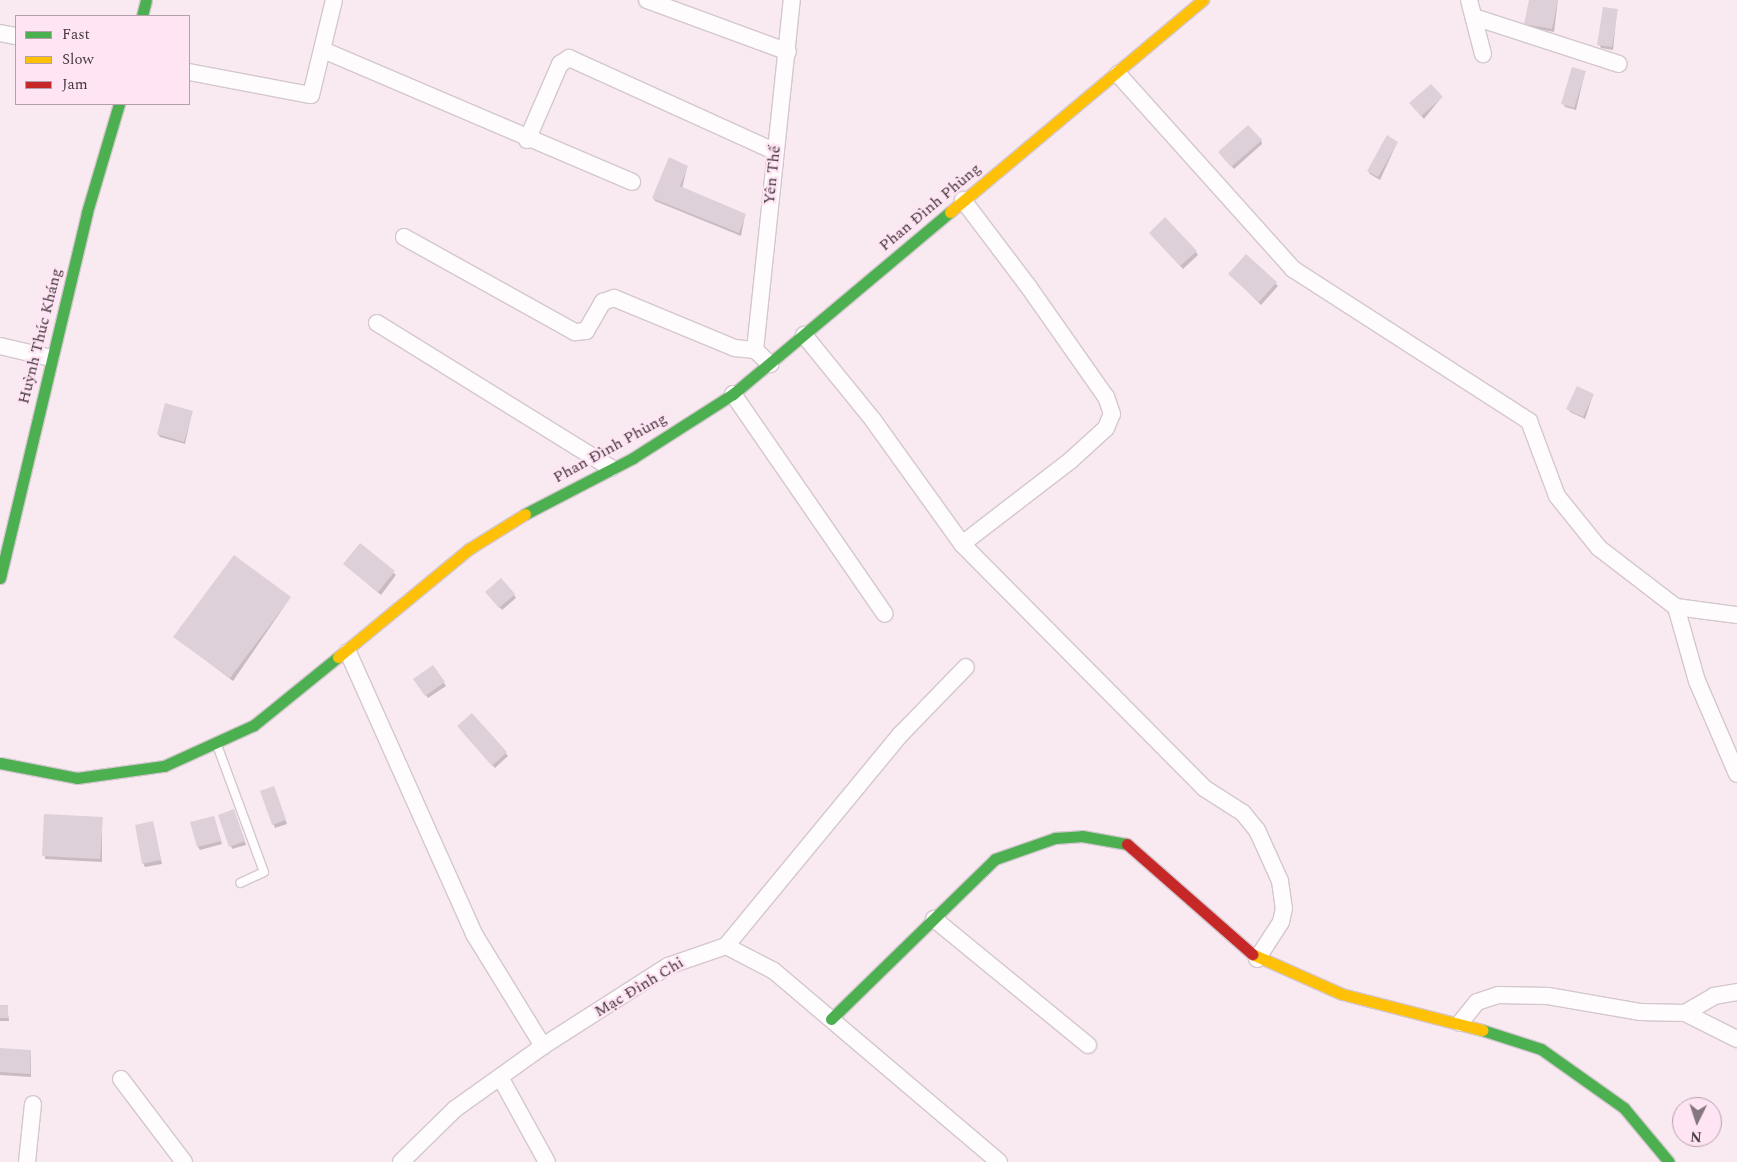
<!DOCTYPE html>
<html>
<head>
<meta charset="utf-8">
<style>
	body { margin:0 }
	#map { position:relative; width:1737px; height:1162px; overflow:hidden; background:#f9eaf2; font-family:Spectral,serif }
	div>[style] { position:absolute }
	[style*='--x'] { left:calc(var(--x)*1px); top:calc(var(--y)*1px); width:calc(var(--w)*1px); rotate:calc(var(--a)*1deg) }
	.shadow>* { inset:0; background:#0003 }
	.building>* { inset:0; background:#ddd0d8 }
	.roads { filter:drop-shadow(1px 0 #d4c7ce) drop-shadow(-1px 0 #d4c7ce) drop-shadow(0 1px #d4c7ce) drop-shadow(0 -1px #d4c7ce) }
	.lane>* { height:8px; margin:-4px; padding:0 4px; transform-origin:4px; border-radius:4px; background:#fefcfd }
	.street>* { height:16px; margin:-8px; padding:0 8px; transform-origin:8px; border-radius:8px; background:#fefcfd }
	.fast>* { height:11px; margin:-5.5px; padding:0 5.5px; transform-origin:5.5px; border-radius:5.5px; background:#4caf50 }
	.slow>* { height:11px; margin:-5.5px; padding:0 5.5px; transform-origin:5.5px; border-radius:5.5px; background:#ffc107 }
	.jam>* { height:11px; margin:-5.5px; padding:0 5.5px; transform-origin:5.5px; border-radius:5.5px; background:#c62828 }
	span { translate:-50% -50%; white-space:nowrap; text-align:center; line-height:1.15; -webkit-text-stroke:4.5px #ffe4f3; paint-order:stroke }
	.street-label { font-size:16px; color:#45383f }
	.legend { position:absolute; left:15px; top:15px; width:175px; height:90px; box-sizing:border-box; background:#ffe4f3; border:1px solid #b59fab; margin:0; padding:6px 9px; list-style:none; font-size:15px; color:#45383f }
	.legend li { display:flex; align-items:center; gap:10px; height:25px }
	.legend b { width:25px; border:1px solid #b59fab }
	.north { position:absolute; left:1672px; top:1097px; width:50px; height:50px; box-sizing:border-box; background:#ffe4f3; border:1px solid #b59fab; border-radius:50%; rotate:184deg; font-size:14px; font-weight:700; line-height:20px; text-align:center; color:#45383f }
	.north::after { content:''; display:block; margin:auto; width:18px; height:22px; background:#84767e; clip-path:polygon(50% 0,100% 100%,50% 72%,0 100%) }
</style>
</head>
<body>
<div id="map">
	<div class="shadow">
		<i style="clip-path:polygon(1530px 0,1558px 0,1554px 32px,1528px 27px)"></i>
		<i style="clip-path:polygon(1617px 10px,1613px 50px,1601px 48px,1599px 44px)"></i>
		<i style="clip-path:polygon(1585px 72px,1576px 110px,1565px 107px,1563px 103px)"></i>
		<i style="clip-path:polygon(1441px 98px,1424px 119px,1413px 107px)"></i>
		<i style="clip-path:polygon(1261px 140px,1262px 144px,1234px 169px,1220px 153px)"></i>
		<i style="clip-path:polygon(1397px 143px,1380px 180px,1370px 174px,1368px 171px)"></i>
		<i style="clip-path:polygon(687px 167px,682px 189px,745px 215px,741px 236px,655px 201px,653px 197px)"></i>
		<i style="clip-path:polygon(1150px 233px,1196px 252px,1198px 255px,1183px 269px)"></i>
		<i style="clip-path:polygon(1246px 256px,1278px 286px,1261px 305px,1230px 274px)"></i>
		<i style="clip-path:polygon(1593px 395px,1585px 419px,1570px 412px,1568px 409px)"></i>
		<i style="clip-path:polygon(192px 412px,185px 444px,160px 437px,158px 434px)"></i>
		<i style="clip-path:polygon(360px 545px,396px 575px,381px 595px,344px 564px)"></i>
		<i style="clip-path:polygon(489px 595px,514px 595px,516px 598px,502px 610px)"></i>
		<i style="clip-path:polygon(290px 598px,233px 681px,175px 637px)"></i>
		<i style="clip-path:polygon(433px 667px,446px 686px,428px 698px,415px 679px)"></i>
		<i style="clip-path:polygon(472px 714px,508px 756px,495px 768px,460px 729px)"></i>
		<i style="clip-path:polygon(275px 790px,287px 824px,275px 828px,261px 791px)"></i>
		<i style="clip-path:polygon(235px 814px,246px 845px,232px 849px,231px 846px)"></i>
		<i style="clip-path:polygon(45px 815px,102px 818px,102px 862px,45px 859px)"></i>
		<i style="clip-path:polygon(214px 817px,222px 844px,200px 850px,198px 847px)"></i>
		<i style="clip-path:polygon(153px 823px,162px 864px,145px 867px,143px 863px)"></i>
		<i style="clip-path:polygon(7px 1006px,9px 1021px,0 1021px,0 1007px)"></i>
		<i style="clip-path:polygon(0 1049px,31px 1051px,31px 1077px,0 1075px)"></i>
	</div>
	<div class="building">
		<i style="clip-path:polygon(1529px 0,1558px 0,1552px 29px,1524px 24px)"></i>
		<i style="clip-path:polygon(1603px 7px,1618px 9px,1612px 47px,1597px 45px)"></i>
		<i style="clip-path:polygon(1572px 67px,1586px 71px,1574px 108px,1561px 104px)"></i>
		<i style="clip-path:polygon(1431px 84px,1443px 97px,1421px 116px,1409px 103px)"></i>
		<i style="clip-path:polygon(1248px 125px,1262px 140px,1231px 167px,1218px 152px)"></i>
		<i style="clip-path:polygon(1387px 135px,1398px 142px,1378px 177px,1367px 171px)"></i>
		<i style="clip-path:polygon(669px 157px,688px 166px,680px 186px,746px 214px,739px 233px,652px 198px)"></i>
		<i style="clip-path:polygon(1165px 217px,1197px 251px,1180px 266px,1149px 233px)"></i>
		<i style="clip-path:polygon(1246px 254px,1277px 282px,1259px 302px,1228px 274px)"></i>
		<i style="clip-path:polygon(1577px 386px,1594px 394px,1583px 417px,1566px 409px)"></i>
		<i style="clip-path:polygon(165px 403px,193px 411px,184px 442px,157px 434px)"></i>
		<i style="clip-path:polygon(360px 543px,395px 571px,378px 592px,343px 564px)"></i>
		<i style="clip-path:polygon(234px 555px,291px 597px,230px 678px,173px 637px)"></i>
		<i style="clip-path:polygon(501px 578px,515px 594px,499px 608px,485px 592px)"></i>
		<i style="clip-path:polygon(433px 665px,445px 682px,425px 696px,413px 679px)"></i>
		<i style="clip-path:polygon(472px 713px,507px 752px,492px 766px,457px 726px)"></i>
		<i style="clip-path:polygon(274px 786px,286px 820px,272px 825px,260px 791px)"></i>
		<i style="clip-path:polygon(234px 809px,245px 841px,229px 847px,218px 815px)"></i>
		<i style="clip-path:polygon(44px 814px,103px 817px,100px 859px,42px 856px)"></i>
		<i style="clip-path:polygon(214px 816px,221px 841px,197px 847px,190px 822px)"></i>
		<i style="clip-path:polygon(153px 821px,161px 860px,142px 864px,135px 825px)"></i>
		<i style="clip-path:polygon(0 1005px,8px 1005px,8px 1018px,0 1018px)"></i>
		<i style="clip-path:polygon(0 1048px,31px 1050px,30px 1074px,0 1072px)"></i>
	</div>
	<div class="roads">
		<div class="lane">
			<i style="--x:217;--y:745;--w:135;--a:69.7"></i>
			<i style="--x:264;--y:872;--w:26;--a:155"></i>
		</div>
		<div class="street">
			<i style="--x:647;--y:0;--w:150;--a:20.2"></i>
			<i style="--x:1469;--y:0;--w:56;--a:75.5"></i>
			<i style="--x:1474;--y:17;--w:152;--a:18"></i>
			<i style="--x:0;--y:33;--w:16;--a:11"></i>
			<i style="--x:323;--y:50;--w:336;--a:23.1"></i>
			<i style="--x:189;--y:72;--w:124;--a:10.7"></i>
			<i style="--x:311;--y:95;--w:98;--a:-76.4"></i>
			<i style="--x:1118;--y:74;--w:262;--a:48.1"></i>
			<i style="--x:1293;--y:269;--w:281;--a:32.8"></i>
			<i style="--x:1529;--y:421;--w:80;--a:69.5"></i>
			<i style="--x:1557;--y:496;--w:67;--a:51.1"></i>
			<i style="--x:1599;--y:548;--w:97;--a:37.5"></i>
			<i style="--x:1676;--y:607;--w:62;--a:7.5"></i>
			<i style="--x:527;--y:140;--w:83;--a:-66.5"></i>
			<i style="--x:560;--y:64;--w:11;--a:-34"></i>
			<i style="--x:569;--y:58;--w:225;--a:24.4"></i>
			<i style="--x:404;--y:237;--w:196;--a:29.1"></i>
			<i style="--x:575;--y:332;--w:11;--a:-5"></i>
			<i style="--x:586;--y:331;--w:34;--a:-60"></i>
			<i style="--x:603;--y:302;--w:12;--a:-20"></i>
			<i style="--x:614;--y:298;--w:131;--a:22.5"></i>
			<i style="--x:735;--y:348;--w:20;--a:6"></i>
			<i style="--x:755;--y:350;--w:21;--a:43"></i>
			<i style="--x:377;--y:323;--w:275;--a:31.8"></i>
			<i style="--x:804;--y:335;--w:109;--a:50.9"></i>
			<i style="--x:873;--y:420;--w:153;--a:54.3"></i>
			<i style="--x:962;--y:544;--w:344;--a:45.2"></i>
			<i style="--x:1204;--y:788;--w:46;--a:32.7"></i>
			<i style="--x:1243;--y:813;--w:22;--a:51"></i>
			<i style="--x:1257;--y:830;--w:56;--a:65.7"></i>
			<i style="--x:1280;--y:881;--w:27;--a:82"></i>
			<i style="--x:1284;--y:908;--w:14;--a:102"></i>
			<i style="--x:1281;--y:922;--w:44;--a:123"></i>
			<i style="--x:0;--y:346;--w:52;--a:13.2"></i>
			<i style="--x:755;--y:350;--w:352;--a:-84"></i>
			<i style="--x:733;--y:394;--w:267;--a:55.4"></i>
			<i style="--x:962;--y:544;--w:138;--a:-37.6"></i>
			<i style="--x:1071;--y:460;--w:47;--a:-42.4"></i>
			<i style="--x:1106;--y:428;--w:15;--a:-67"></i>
			<i style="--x:1112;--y:414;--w:18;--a:-109"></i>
			<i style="--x:1106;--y:397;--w:136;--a:-125.1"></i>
			<i style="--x:1028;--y:286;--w:108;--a:-127.1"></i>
			<i style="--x:1676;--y:607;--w:77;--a:74.2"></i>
			<i style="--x:1697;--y:681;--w:101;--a:66.7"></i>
			<i style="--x:348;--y:652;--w:309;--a:65.9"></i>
			<i style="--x:474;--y:934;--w:132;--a:58.4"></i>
			<i style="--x:934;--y:919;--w:199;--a:39.3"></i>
			<i style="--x:726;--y:946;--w:275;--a:-50.5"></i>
			<i style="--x:901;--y:734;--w:93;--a:-45.9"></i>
			<i style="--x:1685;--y:1013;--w:58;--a:26.6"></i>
			<i style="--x:1460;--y:1023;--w:27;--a:-51"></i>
			<i style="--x:1477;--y:1002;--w:22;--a:-18"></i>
			<i style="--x:1498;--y:995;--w:50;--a:1.1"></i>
			<i style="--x:1548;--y:996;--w:93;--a:9.9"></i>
			<i style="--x:1640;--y:1012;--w:45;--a:1.3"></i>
			<i style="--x:1685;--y:1013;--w:34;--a:-30"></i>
			<i style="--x:1714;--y:996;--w:23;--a:-10"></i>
			<i style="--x:500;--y:1077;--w:97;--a:61.1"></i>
			<i style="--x:121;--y:1079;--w:104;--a:52.8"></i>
			<i style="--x:27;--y:1162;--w:58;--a:-84.1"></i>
			<i style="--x:401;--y:1162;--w:76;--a:-44.5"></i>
			<i style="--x:455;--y:1109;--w:108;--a:-35.6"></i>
			<i style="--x:543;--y:1046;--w:148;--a:-32.6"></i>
			<i style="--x:668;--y:966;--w:61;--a:-19"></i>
			<i style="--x:726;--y:946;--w:54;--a:27.5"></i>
			<i style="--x:774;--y:971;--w:295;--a:40.3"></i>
		</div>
		<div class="fast">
			<i style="--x:142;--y:16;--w:16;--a:-76"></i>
			<i style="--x:525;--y:514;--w:122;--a:-27.4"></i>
			<i style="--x:633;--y:458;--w:119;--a:-32.6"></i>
			<i style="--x:733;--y:394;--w:283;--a:-40"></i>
			<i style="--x:0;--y:578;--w:376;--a:-76.6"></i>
			<i style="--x:87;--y:212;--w:113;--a:-73.5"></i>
			<i style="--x:0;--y:763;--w:78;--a:11"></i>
			<i style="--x:77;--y:778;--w:88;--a:-7.9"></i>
			<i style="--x:164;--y:766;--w:99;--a:-24.5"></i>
			<i style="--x:254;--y:725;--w:108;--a:-39"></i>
			<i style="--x:831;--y:1019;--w:229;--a:-44.3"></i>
			<i style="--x:995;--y:859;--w:64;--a:-19.3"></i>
			<i style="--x:1055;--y:838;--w:27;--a:-4"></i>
			<i style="--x:1082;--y:836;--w:46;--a:10.1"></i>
			<i style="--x:1482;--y:1030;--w:62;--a:17.9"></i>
			<i style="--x:1541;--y:1049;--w:102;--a:35.4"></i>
			<i style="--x:1624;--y:1108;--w:70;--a:50.2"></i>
		</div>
		<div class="slow">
			<i style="--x:950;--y:212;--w:330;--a:-40"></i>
			<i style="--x:338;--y:657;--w:170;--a:-39.5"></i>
			<i style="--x:469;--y:549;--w:66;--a:-32"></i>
			<i style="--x:1252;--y:954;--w:98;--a:24"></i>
			<i style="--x:1342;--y:994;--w:145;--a:14.4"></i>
		</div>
		<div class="jam">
			<i style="--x:1127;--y:844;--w:167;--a:41.3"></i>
		</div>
	</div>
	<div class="street-label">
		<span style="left:772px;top:175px;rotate:-84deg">Yên Thế</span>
		<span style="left:930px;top:207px;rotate:-40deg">Phan Đình Phùng</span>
		<span style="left:40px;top:336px;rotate:-76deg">Huỳnh Thúc Kháng</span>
		<span style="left:610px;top:448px;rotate:-29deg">Phan Đình Phùng</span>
		<span style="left:639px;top:987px;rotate:-31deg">Mạc Đỉnh Chi</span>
	</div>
	<ul class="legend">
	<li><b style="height:6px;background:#4caf50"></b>Fast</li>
	<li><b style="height:6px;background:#ffc107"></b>Slow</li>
	<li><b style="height:6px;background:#c62828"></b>Jam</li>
	</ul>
	<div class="north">N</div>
</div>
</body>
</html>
